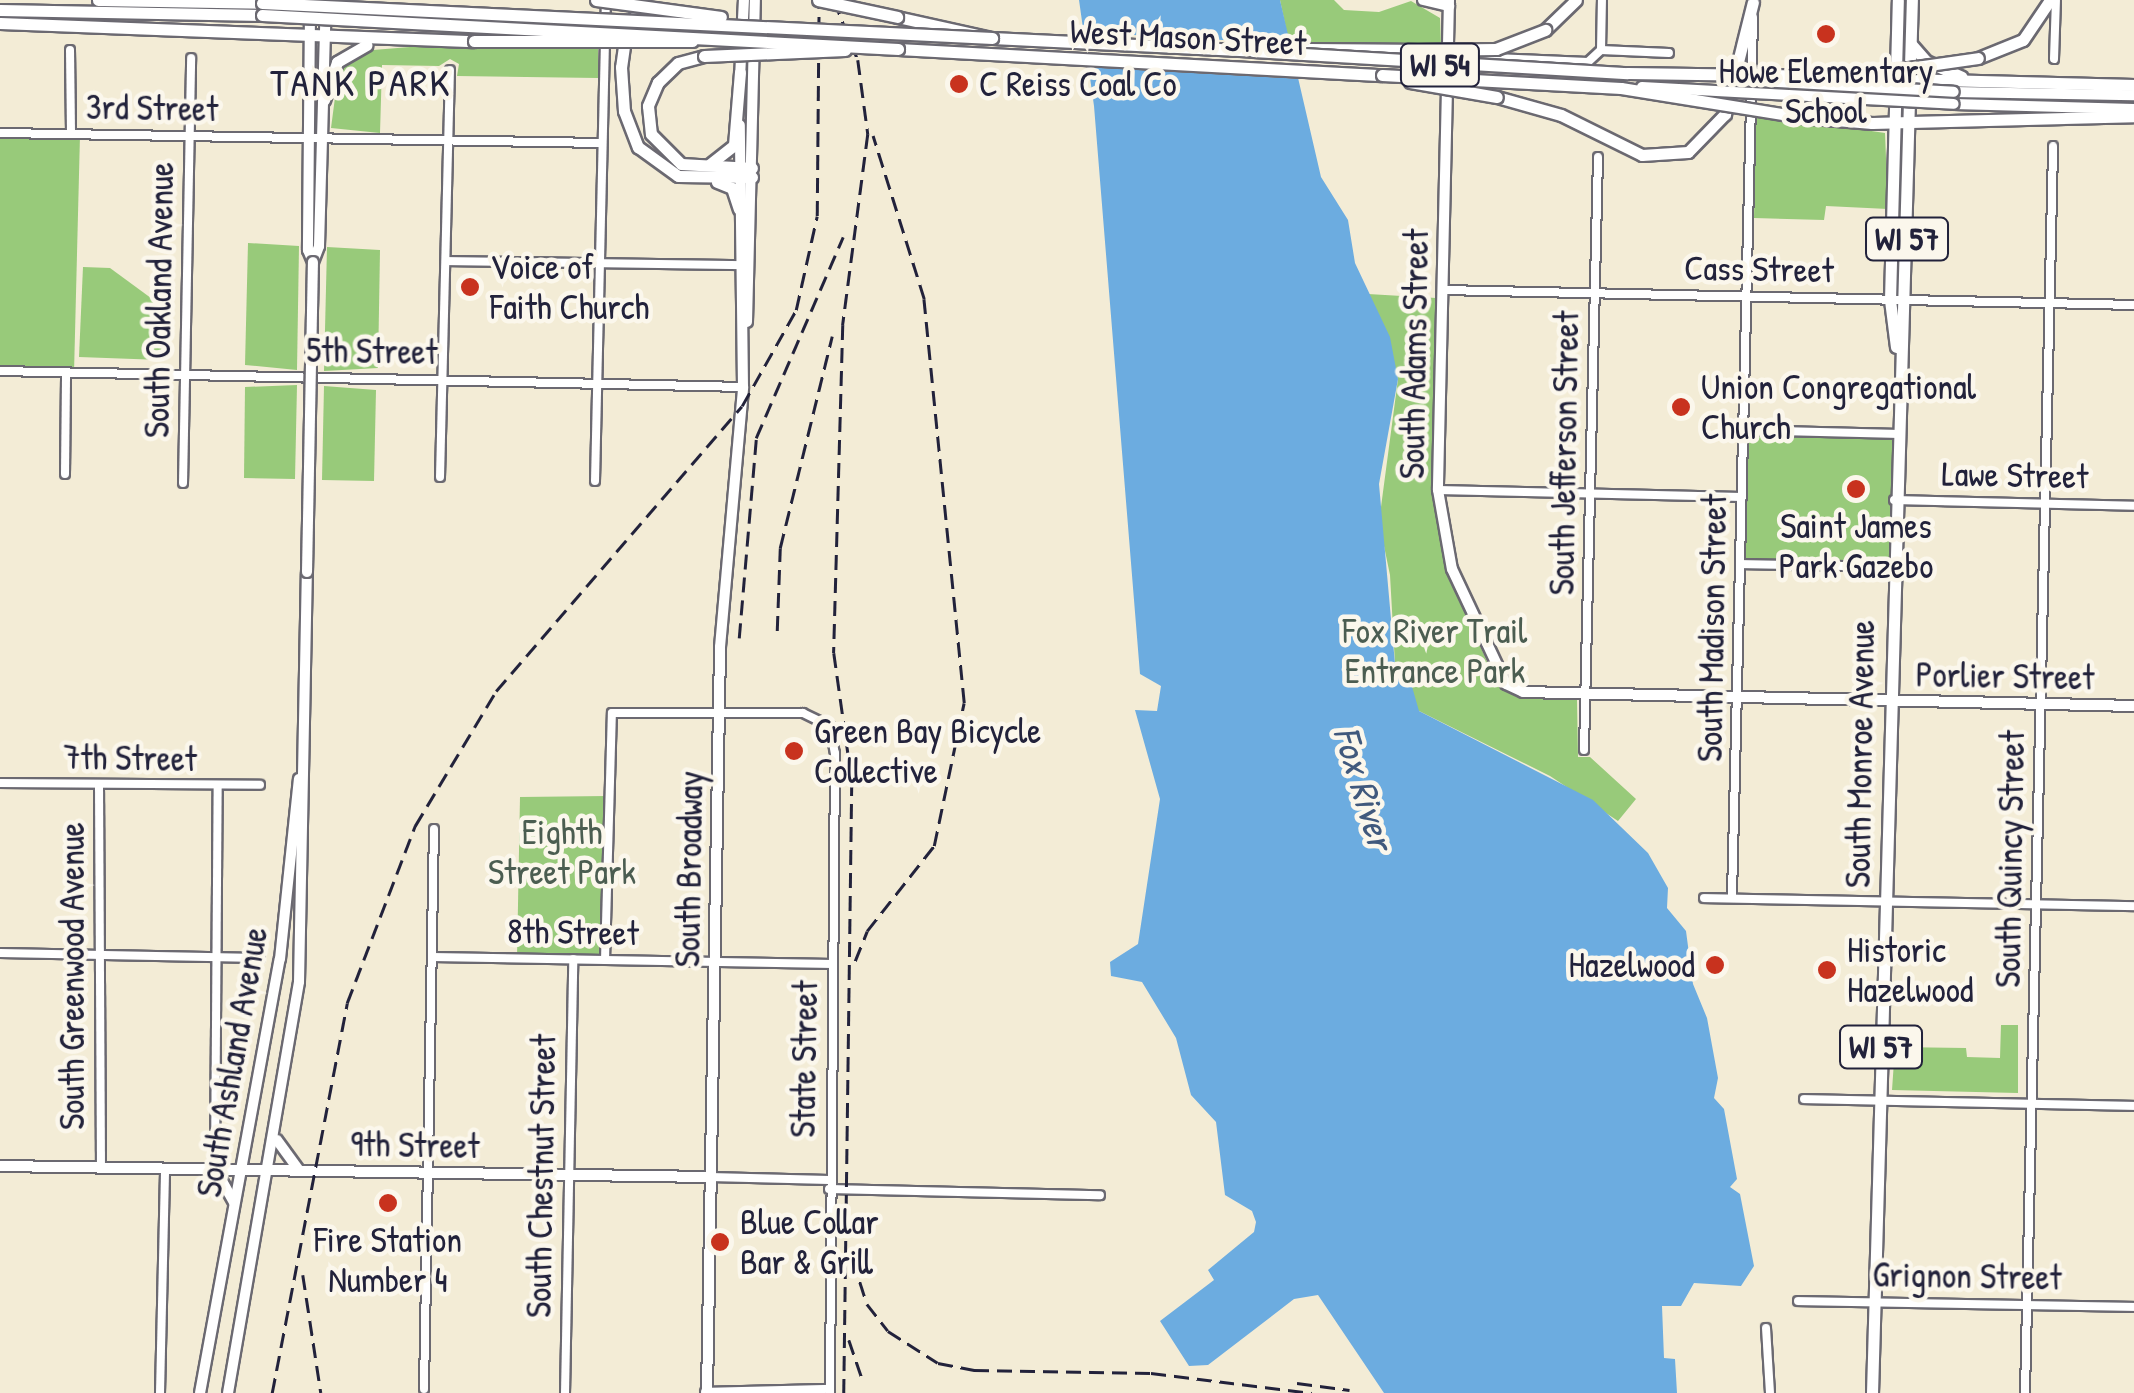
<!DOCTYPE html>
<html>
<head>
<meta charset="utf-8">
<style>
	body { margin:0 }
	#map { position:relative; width:2134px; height:1393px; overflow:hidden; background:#f3ecd6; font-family:"Patrick Hand",sans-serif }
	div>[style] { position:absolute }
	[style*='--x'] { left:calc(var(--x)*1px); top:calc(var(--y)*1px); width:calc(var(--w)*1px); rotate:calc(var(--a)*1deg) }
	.green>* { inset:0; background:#98ca7a }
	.water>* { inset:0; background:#6cace0 }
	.pier>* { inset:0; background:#f3ecd6 }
	.roads { filter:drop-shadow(2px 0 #6b6971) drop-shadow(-2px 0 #6b6971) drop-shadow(0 2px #6b6971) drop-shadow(0 -2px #6b6971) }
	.street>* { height:8px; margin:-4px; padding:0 4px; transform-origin:4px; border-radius:4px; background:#fff }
	.secondary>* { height:10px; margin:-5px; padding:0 5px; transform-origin:5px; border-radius:5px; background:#fff }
	.primary>* { height:11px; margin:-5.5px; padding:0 5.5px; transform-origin:5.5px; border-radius:5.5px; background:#fff }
	.rail>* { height:2.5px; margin-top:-1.25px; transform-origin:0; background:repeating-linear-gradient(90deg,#22223b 0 15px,transparent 0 23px) }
	.bridges { filter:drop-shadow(2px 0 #6b6971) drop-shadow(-2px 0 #6b6971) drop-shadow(0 2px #6b6971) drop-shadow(0 -2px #6b6971) }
	.secondary-bridge>* { height:10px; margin:-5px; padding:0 5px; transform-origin:5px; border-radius:5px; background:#fff }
	.primary-bridge>* { height:11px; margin:-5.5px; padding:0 5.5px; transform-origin:5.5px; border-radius:5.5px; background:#fff }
	.dots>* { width:28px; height:28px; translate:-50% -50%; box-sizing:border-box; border:5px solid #fbf7ec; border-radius:50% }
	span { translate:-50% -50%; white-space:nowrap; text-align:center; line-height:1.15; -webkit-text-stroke:9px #fbf7ec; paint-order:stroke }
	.shield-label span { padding:2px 8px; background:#fbf7ec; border:2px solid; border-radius:8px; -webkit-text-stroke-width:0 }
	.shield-label { font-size:32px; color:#22223b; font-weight:700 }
	.street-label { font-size:35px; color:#22223b }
	.poi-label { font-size:35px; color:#22223b }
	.left { translate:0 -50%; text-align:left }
	.right { translate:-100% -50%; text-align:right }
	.park-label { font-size:35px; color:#4b5d51 }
	.neighbourhood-label { font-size:38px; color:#22223b; letter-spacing:2.5px }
	.water-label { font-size:38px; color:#40597d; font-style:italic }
</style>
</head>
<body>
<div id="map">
	<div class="green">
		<i style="clip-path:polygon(1280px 0,1334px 0,1344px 10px,1379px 12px,1411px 1px,1440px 18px,1441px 44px,1289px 43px)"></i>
		<i style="clip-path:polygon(434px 45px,598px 46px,598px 78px,457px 76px,459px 64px,450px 59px,439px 66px,382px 65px,380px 133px,331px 128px,339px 67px,361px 51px)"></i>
		<i style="clip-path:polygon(1756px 114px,1885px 133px,1888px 209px,1826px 206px,1824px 220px,1754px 218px)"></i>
		<i style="clip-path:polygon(0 133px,80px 135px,74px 373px,0 371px)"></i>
		<i style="clip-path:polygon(248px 243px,299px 246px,297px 370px,245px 365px)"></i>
		<i style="clip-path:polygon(327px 247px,380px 250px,378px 368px,324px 371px)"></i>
		<i style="clip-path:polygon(83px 267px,110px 268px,155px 301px,163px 325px,161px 360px,79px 357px)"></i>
		<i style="clip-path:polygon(1368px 294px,1436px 298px,1433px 493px,1445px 568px,1498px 686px,1519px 698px,1577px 700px,1578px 757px,1590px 757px,1636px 799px,1618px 821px,1550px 776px,1419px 711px,1371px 708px,1411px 683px,1395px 664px,1390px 575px,1379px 522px,1398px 379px)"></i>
		<i style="clip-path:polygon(297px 385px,295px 479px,244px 478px,245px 387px)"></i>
		<i style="clip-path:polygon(324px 386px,376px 390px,374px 481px,322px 480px)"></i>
		<i style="clip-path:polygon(1744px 430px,1896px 434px,1893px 567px,1741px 564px)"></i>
		<i style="clip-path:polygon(607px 796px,605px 960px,517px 958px,520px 797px)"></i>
		<i style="clip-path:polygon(2001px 1025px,2018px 1025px,2018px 1093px,1892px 1090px,1895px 1047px,1966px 1048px,1967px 1057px,2000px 1058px)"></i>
	</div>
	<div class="water">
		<i style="clip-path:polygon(1079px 0,1280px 0,1321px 177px,1348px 220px,1355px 263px,1390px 337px,1398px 379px,1379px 484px,1395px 664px,1411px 683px,1419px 711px,1593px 800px,1648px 853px,1668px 888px,1667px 908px,1686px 931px,1693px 984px,1707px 1018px,1718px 1078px,1714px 1098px,1724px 1109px,1737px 1179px,1730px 1187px,1740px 1194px,1754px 1266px,1741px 1286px,1694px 1283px,1681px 1306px,1662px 1306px,1664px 1358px,1675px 1359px,1677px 1393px,1384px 1393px,1318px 1295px,1294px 1299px,1208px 1365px,1189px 1366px,1160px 1321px,1214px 1280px,1208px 1270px,1254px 1232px,1256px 1222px,1252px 1211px,1225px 1195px,1216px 1122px,1191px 1095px,1176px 1038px,1142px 982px,1111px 976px,1110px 962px,1138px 944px,1160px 799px,1135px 710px,1157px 711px,1161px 686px,1140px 674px,1094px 106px)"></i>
	</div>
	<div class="pier">
		<i style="clip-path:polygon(1081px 32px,1294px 44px,1304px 79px,1084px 67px)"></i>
	</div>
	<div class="roads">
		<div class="street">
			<i style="--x:70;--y:50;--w:84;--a:89.3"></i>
			<i style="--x:1601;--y:50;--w:68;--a:2.5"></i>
			<i style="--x:1448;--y:56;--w:140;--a:2.5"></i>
			<i style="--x:1588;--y:62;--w:18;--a:-43"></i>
			<i style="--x:1601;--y:50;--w:50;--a:-88.9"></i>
			<i style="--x:2054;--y:59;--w:59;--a:-88.1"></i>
			<i style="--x:0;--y:133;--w:602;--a:0.95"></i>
			<i style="--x:446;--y:261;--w:299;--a:0.8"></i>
			<i style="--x:1443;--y:290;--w:691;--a:1.24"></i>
			<i style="--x:0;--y:371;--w:743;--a:1.23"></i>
			<i style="--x:1744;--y:430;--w:152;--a:1.5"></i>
			<i style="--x:65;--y:474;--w:102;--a:-89.4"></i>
			<i style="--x:440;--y:477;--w:407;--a:-88.6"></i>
			<i style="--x:595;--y:481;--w:481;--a:-88.7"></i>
			<i style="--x:183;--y:483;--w:425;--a:-88.9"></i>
			<i style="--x:1438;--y:490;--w:304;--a:1.3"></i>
			<i style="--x:1894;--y:500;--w:240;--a:1.4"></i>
			<i style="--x:1741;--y:564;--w:152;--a:1.1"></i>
			<i style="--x:1584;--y:750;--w:593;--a:-88.65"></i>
			<i style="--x:0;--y:783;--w:260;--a:0.4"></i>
			<i style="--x:99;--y:785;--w:382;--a:89.7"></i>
			<i style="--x:1732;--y:897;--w:880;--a:-88.63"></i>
			<i style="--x:1704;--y:898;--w:430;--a:1.1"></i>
			<i style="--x:0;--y:953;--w:260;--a:1.1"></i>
			<i style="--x:432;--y:957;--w:401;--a:1"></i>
			<i style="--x:605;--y:960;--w:247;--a:-88.4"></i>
			<i style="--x:612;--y:713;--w:191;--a:0"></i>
			<i style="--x:803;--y:713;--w:30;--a:26"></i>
			<i style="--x:830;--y:726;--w:27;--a:80"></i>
			<i style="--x:835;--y:753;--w:640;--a:90.45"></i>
			<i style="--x:1804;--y:1099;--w:330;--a:1.2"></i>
			<i style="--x:215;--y:1169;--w:382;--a:-89.6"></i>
			<i style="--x:710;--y:1177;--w:119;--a:1.4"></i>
			<i style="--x:829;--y:1189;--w:271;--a:1.3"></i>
			<i style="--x:1798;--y:1301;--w:336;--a:1"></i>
			<i style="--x:1766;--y:1328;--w:65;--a:86.5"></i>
			<i style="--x:424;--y:1389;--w:560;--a:-88.98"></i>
			<i style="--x:705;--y:1392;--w:125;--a:-1.4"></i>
			<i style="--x:160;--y:1393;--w:225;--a:-88.7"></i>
			<i style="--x:565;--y:1393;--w:434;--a:-88.9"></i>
			<i style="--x:2025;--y:1393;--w:1247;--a:-88.71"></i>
		</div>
		<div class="secondary">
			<i style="--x:1423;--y:0;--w:27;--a:13"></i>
			<i style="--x:1449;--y:0;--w:490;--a:91.3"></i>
			<i style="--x:1438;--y:490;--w:80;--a:80"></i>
			<i style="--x:1452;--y:569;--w:127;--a:64.8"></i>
			<i style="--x:1506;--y:684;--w:19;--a:25"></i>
			<i style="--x:1523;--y:692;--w:611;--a:1.31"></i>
			<i style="--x:310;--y:11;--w:239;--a:90.5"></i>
			<i style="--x:308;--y:250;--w:13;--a:67"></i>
			<i style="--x:740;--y:78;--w:78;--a:-87.1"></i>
			<i style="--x:1954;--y:92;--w:180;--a:1"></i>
			<i style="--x:1954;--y:104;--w:180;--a:1.6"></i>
			<i style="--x:313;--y:262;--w:17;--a:-69"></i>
			<i style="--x:319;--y:246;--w:246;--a:-88.4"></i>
			<i style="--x:747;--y:322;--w:322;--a:-88.6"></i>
			<i style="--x:277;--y:1140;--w:37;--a:54"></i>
			<i style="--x:0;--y:1166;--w:710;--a:0.89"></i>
			<i style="--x:216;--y:1170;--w:37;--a:61"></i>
			<i style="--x:200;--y:1393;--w:441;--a:-79.6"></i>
			<i style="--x:280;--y:959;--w:181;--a:-84"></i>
			<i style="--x:228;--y:1393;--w:417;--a:-80.2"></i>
			<i style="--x:299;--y:982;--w:410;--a:-88.9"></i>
			<i style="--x:707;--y:1393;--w:746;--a:-89"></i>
			<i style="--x:720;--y:647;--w:261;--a:-84.9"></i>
			<i style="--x:743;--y:387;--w:262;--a:-90.7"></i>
		</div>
		<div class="primary">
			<i style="--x:98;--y:0;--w:164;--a:1"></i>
			<i style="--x:644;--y:0;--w:37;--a:119"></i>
			<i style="--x:626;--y:32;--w:35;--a:98"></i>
			<i style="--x:621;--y:67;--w:44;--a:86.1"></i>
			<i style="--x:624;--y:111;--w:39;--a:69"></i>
			<i style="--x:638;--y:147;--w:49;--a:35.9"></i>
			<i style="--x:678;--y:176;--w:74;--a:0.8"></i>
			<i style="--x:0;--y:10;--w:262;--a:1.1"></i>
			<i style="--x:897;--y:17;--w:97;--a:12.5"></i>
			<i style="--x:992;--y:38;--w:268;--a:2.8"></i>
			<i style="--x:0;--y:23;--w:474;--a:2.2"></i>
			<i style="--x:1545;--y:30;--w:43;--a:-44.1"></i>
			<i style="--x:1912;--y:45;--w:21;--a:49"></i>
			<i style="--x:1926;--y:61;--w:39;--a:24"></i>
			<i style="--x:898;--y:49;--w:485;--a:3.1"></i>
			<i style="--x:1309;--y:49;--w:108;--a:0.5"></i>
			<i style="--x:704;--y:56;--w:27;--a:165"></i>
			<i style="--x:678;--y:63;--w:28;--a:136"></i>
			<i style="--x:658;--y:82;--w:26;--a:113"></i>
			<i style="--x:648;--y:106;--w:28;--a:84"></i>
			<i style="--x:651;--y:134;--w:42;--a:45"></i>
			<i style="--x:681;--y:164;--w:71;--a:3.2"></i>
			<i style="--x:1978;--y:58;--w:48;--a:-21.8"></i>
			<i style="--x:2023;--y:40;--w:48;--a:-56"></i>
			<i style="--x:1903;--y:79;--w:231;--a:1.5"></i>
			<i style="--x:1497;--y:97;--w:66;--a:15.7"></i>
			<i style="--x:1561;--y:115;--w:90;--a:26.3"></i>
			<i style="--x:1642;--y:155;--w:46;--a:-3.7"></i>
			<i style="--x:1688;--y:152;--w:53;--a:-45.8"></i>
			<i style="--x:1725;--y:114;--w:115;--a:-76"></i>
			<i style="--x:324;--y:100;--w:40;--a:-71.1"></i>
			<i style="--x:337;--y:62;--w:34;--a:-30"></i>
			<i style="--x:1800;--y:117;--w:72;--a:4.8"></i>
			<i style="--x:1872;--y:123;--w:262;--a:-1.5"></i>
			<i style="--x:710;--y:164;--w:31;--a:-38"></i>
			<i style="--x:734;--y:145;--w:73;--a:-85.3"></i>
			<i style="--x:717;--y:182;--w:16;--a:22"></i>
			<i style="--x:732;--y:188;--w:22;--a:72"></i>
			<i style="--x:1896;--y:347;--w:47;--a:-97.3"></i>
			<i style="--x:1890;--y:300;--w:300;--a:-88.5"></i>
			<i style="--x:1872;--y:1393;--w:1394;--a:-88.36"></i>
		</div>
	</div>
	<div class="rail">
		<i style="--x:834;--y:0;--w:65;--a:68.2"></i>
		<i style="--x:858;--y:60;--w:75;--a:82.3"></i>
		<i style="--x:868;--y:134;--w:193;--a:97.5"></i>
		<i style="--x:843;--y:325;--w:328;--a:91.6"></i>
		<i style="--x:834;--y:653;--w:129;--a:82"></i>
		<i style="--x:852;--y:781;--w:612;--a:90.75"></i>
		<i style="--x:777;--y:631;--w:83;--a:-87.9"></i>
		<i style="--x:780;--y:548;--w:218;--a:-76.2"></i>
		<i style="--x:739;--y:638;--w:201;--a:-85.1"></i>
		<i style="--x:756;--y:438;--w:219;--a:-66.6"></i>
		<i style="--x:855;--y:961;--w:32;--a:-68"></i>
		<i style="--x:867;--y:931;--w:108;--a:-51.8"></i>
		<i style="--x:934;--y:846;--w:146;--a:-78.2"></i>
		<i style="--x:964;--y:703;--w:406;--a:-95.7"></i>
		<i style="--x:924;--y:299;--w:171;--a:-107.4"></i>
		<i style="--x:853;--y:1260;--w:46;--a:72.3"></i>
		<i style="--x:867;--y:1304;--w:34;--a:52"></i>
		<i style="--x:888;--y:1331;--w:59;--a:32.6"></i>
		<i style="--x:938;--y:1363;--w:37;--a:11"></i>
		<i style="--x:974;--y:1370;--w:177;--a:1"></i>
		<i style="--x:1151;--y:1373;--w:162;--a:7.1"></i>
		<i style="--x:303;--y:1275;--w:119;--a:81.3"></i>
		<i style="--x:849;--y:1340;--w:40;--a:71.1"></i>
		<i style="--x:1297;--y:1383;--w:53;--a:7.5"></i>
		<i style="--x:272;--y:1393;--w:397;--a:-79.1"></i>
		<i style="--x:347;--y:1003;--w:190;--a:-69"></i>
		<i style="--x:415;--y:826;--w:157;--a:-59"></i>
		<i style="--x:496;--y:691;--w:376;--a:-49.2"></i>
		<i style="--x:742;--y:406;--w:110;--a:-60.6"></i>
		<i style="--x:796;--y:310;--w:96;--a:-77.4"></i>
		<i style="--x:817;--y:216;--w:216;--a:-89.5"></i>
	</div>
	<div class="bridges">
		<div class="secondary-bridge">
			<i style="--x:1724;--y:79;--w:230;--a:3.2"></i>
			<i style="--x:1642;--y:87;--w:312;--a:3.1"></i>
			<i style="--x:307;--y:572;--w:310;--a:-88.9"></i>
		</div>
		<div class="primary-bridge">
			<i style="--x:596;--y:0;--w:126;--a:7.7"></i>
			<i style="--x:818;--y:0;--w:81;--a:12.1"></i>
			<i style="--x:262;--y:3;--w:731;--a:2.74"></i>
			<i style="--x:262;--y:15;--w:637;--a:3.06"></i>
			<i style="--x:474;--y:41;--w:218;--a:0"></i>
			<i style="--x:1417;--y:50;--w:79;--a:-0.7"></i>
			<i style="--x:1496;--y:49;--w:53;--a:-21.2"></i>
			<i style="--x:1253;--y:51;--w:375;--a:3.4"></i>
			<i style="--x:1627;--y:73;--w:225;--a:0.8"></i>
			<i style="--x:1852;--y:76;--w:127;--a:-8.1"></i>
			<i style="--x:704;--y:56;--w:141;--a:-2.4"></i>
			<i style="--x:1382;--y:75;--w:239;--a:3.1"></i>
			<i style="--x:1621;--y:88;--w:181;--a:9.2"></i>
			<i style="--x:1410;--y:82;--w:88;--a:9.8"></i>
		</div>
	</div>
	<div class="dots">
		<i style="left:1826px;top:34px;background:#c8321e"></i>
		<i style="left:959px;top:84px;background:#c8321e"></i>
		<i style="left:470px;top:287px;background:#c8321e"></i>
		<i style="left:1681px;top:407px;background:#c8321e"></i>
		<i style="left:1856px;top:489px;background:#c8321e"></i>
		<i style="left:794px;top:751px;background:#c8321e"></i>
		<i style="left:1715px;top:965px;background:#c8321e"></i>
		<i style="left:1827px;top:970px;background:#c8321e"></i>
		<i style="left:388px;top:1203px;background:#c8321e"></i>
		<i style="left:720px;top:1242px;background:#c8321e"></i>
	</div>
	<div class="shield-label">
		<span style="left:1440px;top:65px">WI 54</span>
		<span style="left:1907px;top:239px">WI 57</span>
		<span style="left:1881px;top:1047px">WI 57</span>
	</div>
	<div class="street-label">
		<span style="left:1188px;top:37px;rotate:3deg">West Mason Street</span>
		<span style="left:152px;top:108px;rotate:1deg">3rd Street</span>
		<span style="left:1759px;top:269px;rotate:1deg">Cass Street</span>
		<span style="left:159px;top:300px;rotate:-89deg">South Oakland Avenue</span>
		<span style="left:372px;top:351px;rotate:1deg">5th Street</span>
		<span style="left:1414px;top:354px;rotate:-89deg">South Adams Street</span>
		<span style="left:1564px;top:453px;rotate:-89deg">South Jefferson Street</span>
		<span style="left:2015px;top:475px;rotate:1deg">Lawe Street</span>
		<span style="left:1712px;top:628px;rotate:-89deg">South Madison Street</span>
		<span style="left:2005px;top:676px;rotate:1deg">Porlier Street</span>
		<span style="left:1860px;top:754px;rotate:-89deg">South Monroe Avenue</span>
		<span style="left:130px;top:758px;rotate:1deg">7th Street</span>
		<span style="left:2010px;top:859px;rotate:-89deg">South Quincy Street</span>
		<span style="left:689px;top:869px;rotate:-89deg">South Broadway</span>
		<span style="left:573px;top:932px;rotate:1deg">8th Street</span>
		<span style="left:72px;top:976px;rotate:-90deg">South Greenwood Avenue</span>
		<span style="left:804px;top:1059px;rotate:-89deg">State Street</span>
		<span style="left:232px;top:1062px;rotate:-80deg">South Ashland Avenue</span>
		<span style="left:415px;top:1145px;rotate:1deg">9th Street</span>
		<span style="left:541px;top:1176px;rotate:-89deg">South Chestnut Street</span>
		<span style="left:1967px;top:1276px;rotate:1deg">Grignon Street</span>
	</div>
	<div class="poi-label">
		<span style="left:1826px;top:91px">Howe Elementary<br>School</span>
		<span class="left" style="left:979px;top:84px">C Reiss Coal Co</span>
		<span class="left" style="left:490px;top:287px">Voice of<br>Faith Church</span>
		<span class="left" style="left:1701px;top:407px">Union Congregational<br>Church</span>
		<span style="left:1856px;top:546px">Saint James<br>Park Gazebo</span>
		<span class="left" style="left:814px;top:751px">Green Bay Bicycle<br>Collective</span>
		<span class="left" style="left:1847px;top:970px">Historic<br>Hazelwood</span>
		<span class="right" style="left:1695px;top:965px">Hazelwood</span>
		<span class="left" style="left:740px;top:1242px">Blue Collar<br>Bar &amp; Grill</span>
		<span style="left:388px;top:1260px">Fire Station<br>Number 4</span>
	</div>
	<div class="park-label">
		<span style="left:1435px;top:651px">Fox River Trail<br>Entrance Park</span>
		<span style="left:562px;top:852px">Eighth<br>Street Park</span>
	</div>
	<div class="neighbourhood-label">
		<span style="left:361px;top:83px">TANK PARK</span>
	</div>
	<div class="water-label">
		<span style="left:1364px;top:788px;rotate:73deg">Fox River</span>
	</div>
</div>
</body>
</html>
